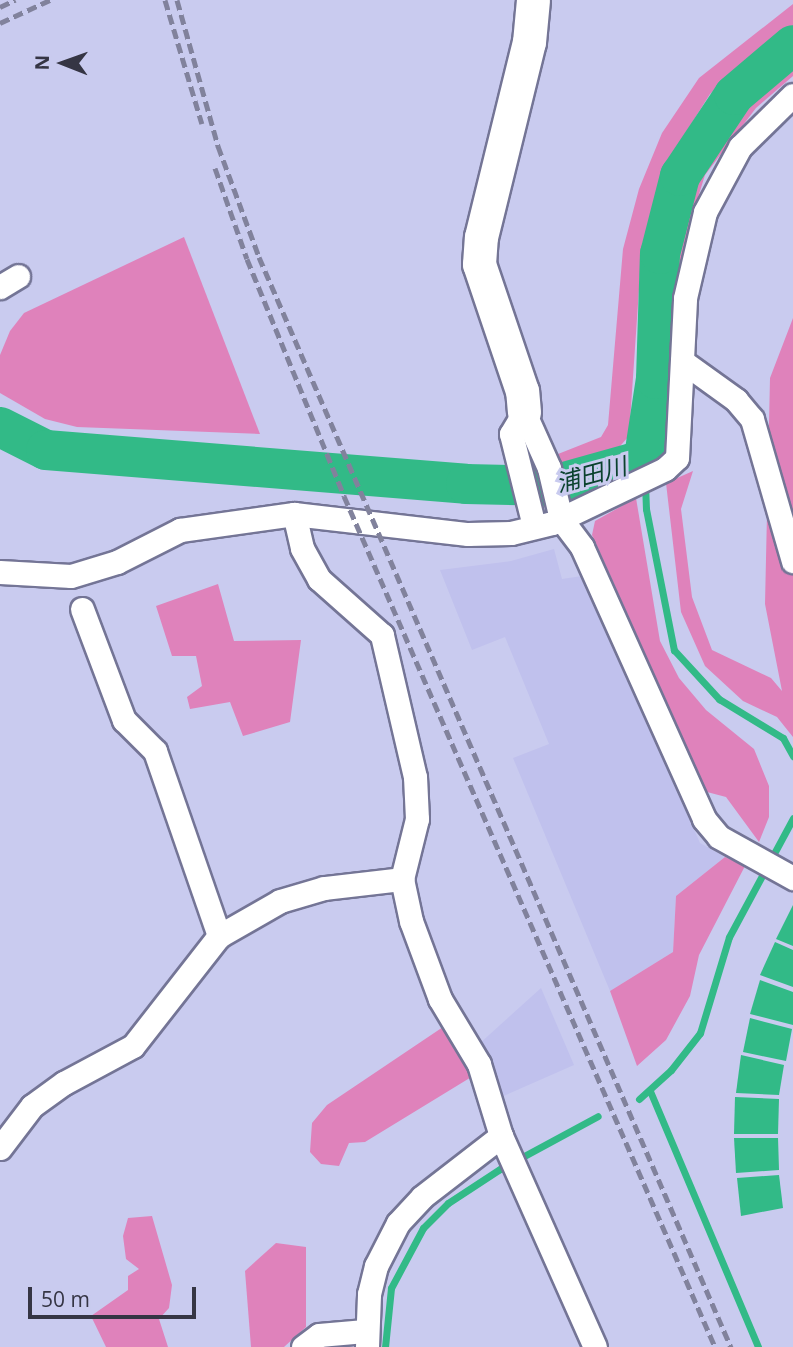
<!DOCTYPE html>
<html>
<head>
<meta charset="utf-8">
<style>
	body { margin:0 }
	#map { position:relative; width:793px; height:1347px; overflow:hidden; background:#c9cbef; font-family:"Open Sans","Noto Sans JP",sans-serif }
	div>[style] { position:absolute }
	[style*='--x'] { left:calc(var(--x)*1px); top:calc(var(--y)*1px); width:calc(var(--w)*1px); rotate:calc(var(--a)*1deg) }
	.built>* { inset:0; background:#c0c1ed }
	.green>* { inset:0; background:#df82bb }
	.water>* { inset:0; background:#32ba87 }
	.stream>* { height:7px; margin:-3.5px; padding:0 3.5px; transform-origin:3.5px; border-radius:3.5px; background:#32ba87 }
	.river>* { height:40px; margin:-20px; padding:0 20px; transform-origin:20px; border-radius:20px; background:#32ba87 }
	.roads { filter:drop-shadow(2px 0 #747596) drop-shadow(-2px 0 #747596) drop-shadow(0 2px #747596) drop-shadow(0 -2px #747596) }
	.street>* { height:23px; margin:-11.5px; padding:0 11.5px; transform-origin:11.5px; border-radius:11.5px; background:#fff }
	.secondary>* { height:33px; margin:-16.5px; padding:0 16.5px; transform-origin:16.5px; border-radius:16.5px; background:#fff }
	.rail>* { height:5px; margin-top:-2.5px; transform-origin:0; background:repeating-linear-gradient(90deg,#81829c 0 10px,transparent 0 15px) }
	span { translate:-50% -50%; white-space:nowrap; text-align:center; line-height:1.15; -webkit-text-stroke:6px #c9cbef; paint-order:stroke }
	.water-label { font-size:24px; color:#0b422e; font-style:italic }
	.north { position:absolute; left:28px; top:28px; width:70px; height:70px; -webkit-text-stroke:5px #c9cbef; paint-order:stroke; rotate:271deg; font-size:19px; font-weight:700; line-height:28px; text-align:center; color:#353544 }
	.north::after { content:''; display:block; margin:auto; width:24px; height:32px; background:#353544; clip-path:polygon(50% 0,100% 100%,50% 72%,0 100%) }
	.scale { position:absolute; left:28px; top:1287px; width:168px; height:32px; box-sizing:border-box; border:4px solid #353544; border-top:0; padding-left:9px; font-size:21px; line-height:24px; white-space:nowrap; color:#353544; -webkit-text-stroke:5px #c9cbef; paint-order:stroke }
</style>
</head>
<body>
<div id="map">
	<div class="built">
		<i style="clip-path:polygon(554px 549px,562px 579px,582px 576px,700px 843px,725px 857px,676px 896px,673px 952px,610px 991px,513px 758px,549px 744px,505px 637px,472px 650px,440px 570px,511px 561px)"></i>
		<i style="clip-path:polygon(541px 988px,574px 1065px,499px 1098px,478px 1045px)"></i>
	</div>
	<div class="green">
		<i style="clip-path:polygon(793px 4px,793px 27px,765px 45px,710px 94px,668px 161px,642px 245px,629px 436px,614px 453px,564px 468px,558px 454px,601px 437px,608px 425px,623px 249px,639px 189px,662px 133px,699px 78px)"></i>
		<i style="clip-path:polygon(793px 63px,793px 76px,756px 108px,705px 175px,686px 236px,674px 327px,665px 454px,649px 463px,662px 414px,669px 248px,691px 177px,752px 91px)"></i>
		<i style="clip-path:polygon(184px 237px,260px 434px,77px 427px,45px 419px,0 393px,0 355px,10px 331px,24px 313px)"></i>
		<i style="clip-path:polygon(793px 318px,793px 737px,777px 717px,743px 701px,705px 666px,681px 612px,666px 483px,693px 471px,681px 509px,692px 597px,712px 650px,771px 678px,782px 691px,765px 604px,770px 378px)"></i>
		<i style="clip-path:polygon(636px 498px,660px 641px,679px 678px,706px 710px,754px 749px,769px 786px,769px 817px,759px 842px,726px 797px,707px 792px,592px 535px,595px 521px)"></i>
		<i style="clip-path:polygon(218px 584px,234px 641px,301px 640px,290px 722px,243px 736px,230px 702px,190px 709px,187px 697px,202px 686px,196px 656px,172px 656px,156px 606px)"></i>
		<i style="clip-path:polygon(725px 857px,745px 866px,699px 955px,690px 996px,666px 1040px,637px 1066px,610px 991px,673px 952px,676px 896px)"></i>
		<i style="clip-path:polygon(443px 1027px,473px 1076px,365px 1142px,349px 1143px,339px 1166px,321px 1164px,310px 1152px,312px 1123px,327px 1105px)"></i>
		<i style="clip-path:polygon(152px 1216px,172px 1285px,169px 1308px,159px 1319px,168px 1347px,106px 1347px,91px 1316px,128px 1290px,128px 1276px,139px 1269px,126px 1259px,123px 1236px,128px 1218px)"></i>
		<i style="clip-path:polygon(276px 1243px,306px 1247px,306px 1327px,284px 1347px,251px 1347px,245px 1271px)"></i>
	</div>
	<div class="water">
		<i style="clip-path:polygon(793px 905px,793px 946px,776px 939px)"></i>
		<i style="clip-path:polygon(775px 942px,793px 950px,793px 987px,760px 975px)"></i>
		<i style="clip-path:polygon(760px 980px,793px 992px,793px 1025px,750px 1014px)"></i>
		<i style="clip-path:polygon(750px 1018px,792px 1029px,786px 1061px,743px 1052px)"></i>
		<i style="clip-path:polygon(741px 1055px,784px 1065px,779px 1095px,736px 1093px)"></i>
		<i style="clip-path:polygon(735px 1097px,779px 1099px,778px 1134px,734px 1134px)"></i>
		<i style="clip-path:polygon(734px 1138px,778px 1138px,779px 1170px,736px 1173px)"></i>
		<i style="clip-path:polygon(779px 1175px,783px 1208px,741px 1216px,737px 1178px)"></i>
	</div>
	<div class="stream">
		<i style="--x:644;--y:457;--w:52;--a:87.8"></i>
		<i style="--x:646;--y:509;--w:144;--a:78.8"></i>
		<i style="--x:674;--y:650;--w:67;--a:47.4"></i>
		<i style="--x:719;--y:699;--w:75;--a:31.4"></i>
		<i style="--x:783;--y:738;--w:21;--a:61"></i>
		<i style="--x:650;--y:1091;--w:278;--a:67.1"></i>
		<i style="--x:639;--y:1099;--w:43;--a:-42.2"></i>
		<i style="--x:671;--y:1070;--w:47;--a:-51.9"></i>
		<i style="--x:700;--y:1033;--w:100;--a:-73.2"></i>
		<i style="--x:729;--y:937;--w:135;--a:-61.7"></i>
		<i style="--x:385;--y:1347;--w:59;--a:-84.2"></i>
		<i style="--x:391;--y:1288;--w:68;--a:-61.9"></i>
		<i style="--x:423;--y:1228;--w:35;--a:-45"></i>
		<i style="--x:448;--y:1203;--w:62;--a:-33.2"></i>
		<i style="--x:500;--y:1169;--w:111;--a:-28.4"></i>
	</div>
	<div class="river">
		<i style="--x:0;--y:427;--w:51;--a:26.6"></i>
		<i style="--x:46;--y:450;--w:421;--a:4.6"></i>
		<i style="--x:466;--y:484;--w:84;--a:1.4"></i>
		<i style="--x:550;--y:486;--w:89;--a:-15.6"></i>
		<i style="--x:636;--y:462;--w:9;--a:-32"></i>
		<i style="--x:644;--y:457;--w:79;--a:-81.3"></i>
		<i style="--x:656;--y:379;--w:125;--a:-88.2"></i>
		<i style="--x:660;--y:254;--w:81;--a:-75.6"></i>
		<i style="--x:680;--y:176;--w:97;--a:-56.3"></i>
		<i style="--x:734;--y:95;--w:77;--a:-40.3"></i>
	</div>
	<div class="roads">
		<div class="street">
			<i style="--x:0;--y:287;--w:21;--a:-31"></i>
			<i style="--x:682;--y:361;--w:67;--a:35.8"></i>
			<i style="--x:736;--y:400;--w:25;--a:50"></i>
			<i style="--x:752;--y:419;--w:148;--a:73.9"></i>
			<i style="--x:534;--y:526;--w:95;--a:-104"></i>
			<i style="--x:511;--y:434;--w:26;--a:-59"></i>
			<i style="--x:524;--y:412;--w:61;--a:65.9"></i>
			<i style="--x:549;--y:468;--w:52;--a:76.8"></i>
			<i style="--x:561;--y:519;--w:35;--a:53"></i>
			<i style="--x:582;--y:547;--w:298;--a:65.8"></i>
			<i style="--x:704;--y:819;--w:23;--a:50"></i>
			<i style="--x:719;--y:837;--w:85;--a:29"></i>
			<i style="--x:0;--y:572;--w:71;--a:3.2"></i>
			<i style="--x:71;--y:576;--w:48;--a:-16.9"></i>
			<i style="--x:117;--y:562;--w:71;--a:-26.9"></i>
			<i style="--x:180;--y:530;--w:115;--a:-8"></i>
			<i style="--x:82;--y:609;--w:119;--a:69.3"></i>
			<i style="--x:124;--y:720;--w:44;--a:45"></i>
			<i style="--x:155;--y:751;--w:196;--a:70.9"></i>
			<i style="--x:0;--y:1148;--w:53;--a:-52.7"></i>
			<i style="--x:32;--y:1106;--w:39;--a:-36"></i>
			<i style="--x:64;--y:1083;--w:78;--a:-28.2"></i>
			<i style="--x:133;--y:1046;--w:140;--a:-52"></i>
			<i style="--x:219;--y:936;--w:70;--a:-29.8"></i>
			<i style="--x:280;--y:901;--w:46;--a:-16.5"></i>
			<i style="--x:324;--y:888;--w:79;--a:-6.6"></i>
			<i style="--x:303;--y:1347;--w:20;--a:-37"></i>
			<i style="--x:319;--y:1335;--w:46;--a:-5"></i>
			<i style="--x:367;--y:1347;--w:53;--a:-87.8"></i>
			<i style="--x:369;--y:1294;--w:29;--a:-76"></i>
			<i style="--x:376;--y:1266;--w:48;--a:-62.9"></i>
			<i style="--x:398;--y:1223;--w:35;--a:-47"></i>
			<i style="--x:422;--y:1197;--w:100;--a:-37.7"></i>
			<i style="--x:595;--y:1347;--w:231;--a:-114"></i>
			<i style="--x:501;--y:1136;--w:75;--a:-107"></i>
			<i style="--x:479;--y:1064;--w:76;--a:-121"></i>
			<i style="--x:440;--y:999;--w:83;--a:-110.4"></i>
			<i style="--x:411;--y:921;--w:43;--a:-102.1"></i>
			<i style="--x:402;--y:879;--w:62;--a:-76"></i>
			<i style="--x:417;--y:819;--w:42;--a:-92.7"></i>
			<i style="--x:415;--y:777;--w:146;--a:-103.1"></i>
			<i style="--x:382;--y:635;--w:84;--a:-138.4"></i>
			<i style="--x:319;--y:579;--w:35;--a:-119"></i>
			<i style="--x:302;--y:548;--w:35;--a:-103"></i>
			<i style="--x:294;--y:514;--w:175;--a:6.6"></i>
			<i style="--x:468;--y:534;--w:43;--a:-1.3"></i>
			<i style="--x:511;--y:533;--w:42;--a:-13.7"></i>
			<i style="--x:552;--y:523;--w:125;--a:-25.5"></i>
			<i style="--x:665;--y:469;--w:16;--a:-43"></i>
			<i style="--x:677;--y:458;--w:160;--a:-87.1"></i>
			<i style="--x:685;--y:298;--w:88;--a:-76.9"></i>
			<i style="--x:705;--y:212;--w:74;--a:-61.7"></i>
			<i style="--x:740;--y:147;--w:74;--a:-44.5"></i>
		</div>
		<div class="secondary">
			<i style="--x:524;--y:412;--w:21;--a:-95"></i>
			<i style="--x:522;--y:391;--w:134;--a:-108.7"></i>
			<i style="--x:479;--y:264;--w:27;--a:-86"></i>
			<i style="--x:481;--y:237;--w:201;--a:-76.2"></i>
			<i style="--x:529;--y:42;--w:42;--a:-84.6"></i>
		</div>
	</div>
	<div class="rail">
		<i style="--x:165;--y:0;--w:129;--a:73.4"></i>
		<i style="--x:177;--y:0;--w:152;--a:74.3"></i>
		<i style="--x:218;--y:146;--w:118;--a:69.7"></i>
		<i style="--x:259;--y:257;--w:1188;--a:66.59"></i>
		<i style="--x:0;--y:7;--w:17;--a:-25"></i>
		<i style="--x:0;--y:23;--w:55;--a:-24.7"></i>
		<i style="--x:215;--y:168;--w:96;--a:70.6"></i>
		<i style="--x:247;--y:259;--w:256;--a:67.7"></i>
		<i style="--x:344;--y:496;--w:928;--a:66.44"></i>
	</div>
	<div class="water-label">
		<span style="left:591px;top:474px;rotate:-15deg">浦田川</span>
	</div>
	<div class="north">N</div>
	<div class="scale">50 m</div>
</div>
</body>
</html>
